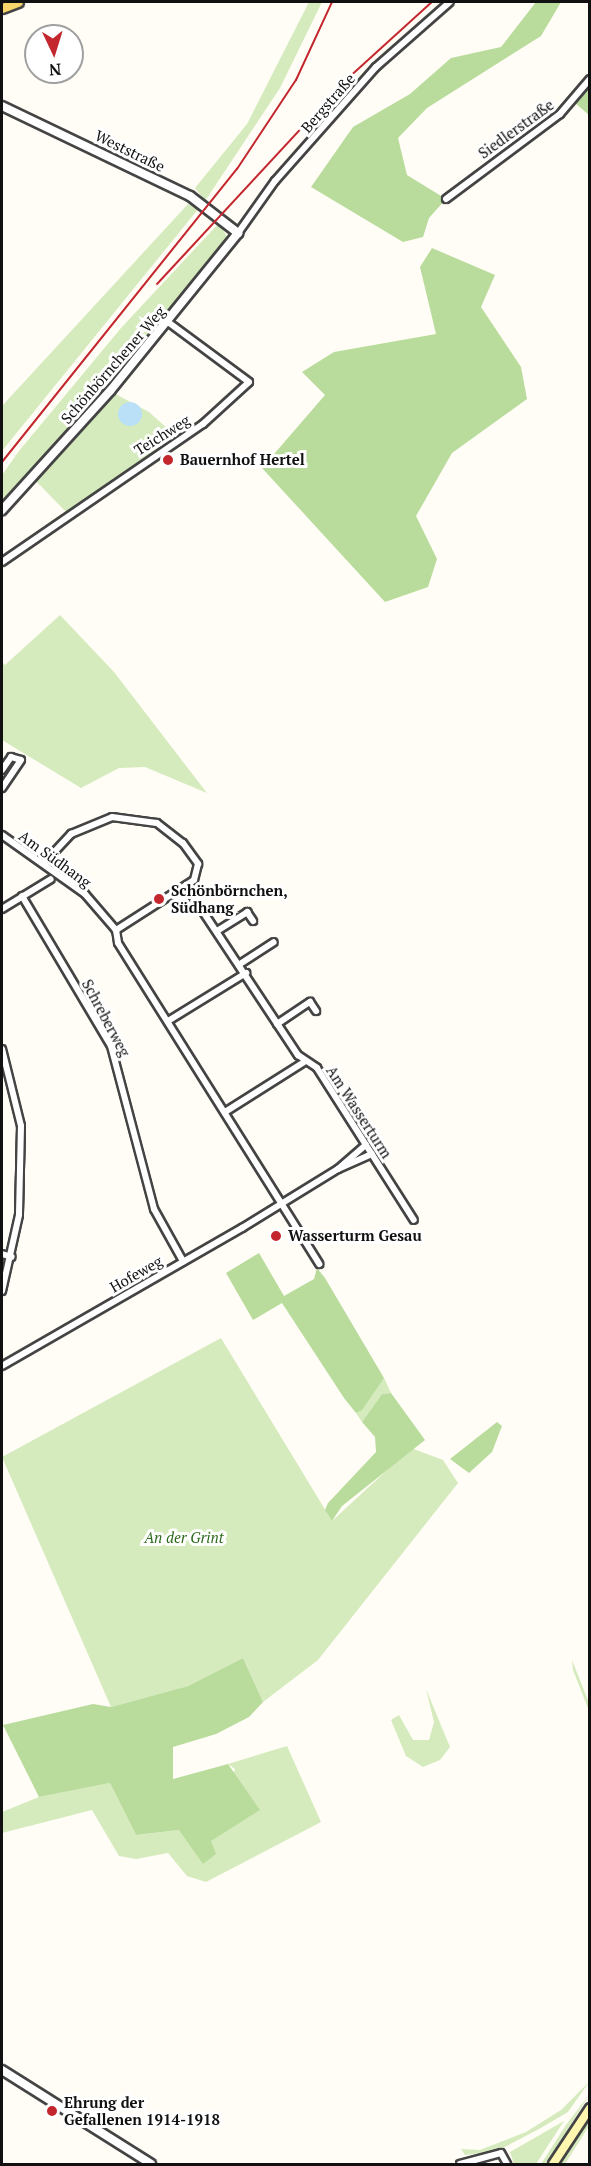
<!DOCTYPE html>
<html>
<head>
<meta charset="utf-8">
<style>
	body { margin:0 }
	#map { position:relative; width:591px; height:2166px; overflow:hidden; background:#fffdf5; font-family:"PT Serif",serif }
	div>[style] { position:absolute }
	[style*='--x'] { left:calc(var(--x)*1px); top:calc(var(--y)*1px); width:calc(var(--w)*1px); rotate:calc(var(--a)*1deg) }
	.green>* { inset:0; background:#d5ebbd }
	.forest>* { inset:0; background:#b9dc9c }
	.water>* { inset:0; background:#b9e0f7 }
	.round { border-radius:50% }
	.roads { filter:drop-shadow(2px 0 #444) drop-shadow(-2px 0 #444) drop-shadow(0 2px #444) drop-shadow(0 -2px #444) }
	.minor>* { height:6px; margin:-3px; padding:0 3px; transform-origin:3px; border-radius:3px; background:#fff }
	.tertiary>* { height:8px; margin:-4px; padding:0 4px; transform-origin:4px; border-radius:4px; background:#fff }
	.secondary>* { height:8px; margin:-4px; padding:0 4px; transform-origin:4px; border-radius:4px; background:#fff6b0 }
	.primary>* { height:9px; margin:-4.5px; padding:0 4.5px; transform-origin:4.5px; border-radius:4.5px; background:#f9d66b }
	.rail>* { height:2px; margin:-1px; padding:0 1px; transform-origin:1px; border-radius:1px; background:#c4262e }
	.dots>* { width:16px; height:16px; translate:-50% -50%; box-sizing:border-box; border:3px solid #fff; border-radius:50% }
	span { translate:-50% -50%; white-space:nowrap; text-align:center; line-height:1.15; -webkit-text-stroke:6px #fff; paint-order:stroke }
	.street-label { font-size:15px; color:#111 }
	.poi-label { font-size:15px; color:#111; font-weight:700 }
	.left { translate:0 -50%; text-align:left }
	.park-label { font-size:15px; color:#2f6b1f; font-style:italic }
	.frame { position:absolute; inset:0; border:3px solid #111; pointer-events:none }
	.north { position:absolute; left:24px; top:24px; width:60px; height:60px; box-sizing:border-box; background:#fff; border:2px solid #a0a0a0; border-radius:50%; rotate:176deg; font-size:16px; font-weight:700; line-height:24px; text-align:center; color:#111 }
	.north::after { content:''; display:block; margin:auto; width:21px; height:27px; background:#c4262e; clip-path:polygon(50% 0,100% 100%,50% 72%,0 100%) }
</style>
</head>
<body>
<div id="map">
	<div class="green">
		<i style="clip-path:polygon(309px 2px,322px 2px,280px 88px,205px 201px,195px 188px,247px 124px)"></i>
		<i style="clip-path:polygon(188px 204px,199px 208px,2px 451px,2px 406px)"></i>
		<i style="clip-path:polygon(219px 223px,229px 240px,108px 390px,2px 507px,2px 475px,19px 451px,121px 328px)"></i>
		<i style="clip-path:polygon(110px 391px,149px 412px,178px 438px,68px 514px,32px 477px)"></i>
		<i style="clip-path:polygon(60px 615px,114px 672px,207px 793px,145px 767px,119px 768px,81px 788px,2px 740px,2px 662px,5px 665px)"></i>
		<i style="clip-path:polygon(221px 1338px,332px 1521px,411px 1448px,443px 1460px,458px 1483px,318px 1660px,263px 1702px,243px 1658px,188px 1686px,111px 1707px,2px 1457px)"></i>
		<i style="clip-path:polygon(384px 1378px,391px 1393px,382px 1394px,362px 1422px,356px 1413px)"></i>
		<i style="clip-path:polygon(572px 1660px,589px 1703px,589px 1711px,573px 1670px)"></i>
		<i style="clip-path:polygon(426px 1689px,450px 1747px,440px 1760px,423px 1767px,406px 1756px,391px 1720px,399px 1715px,413px 1740px,429px 1740px,434px 1722px)"></i>
		<i style="clip-path:polygon(287px 1746px,321px 1822px,206px 1882px,187px 1876px,168px 1853px,136px 1859px,119px 1856px,92px 1810px,2px 1833px,2px 1812px,39px 1797px,110px 1783px,136px 1835px,179px 1830px,211px 1841px,235px 1769px,228px 1764px)"></i>
		<i style="clip-path:polygon(589px 2082px,568px 2112px,539px 2129px,497px 2151px,465px 2155px,461px 2149px,480px 2150px,526px 2132px,561px 2110px)"></i>
		<i style="clip-path:polygon(589px 2095px,546px 2164px,541px 2164px,566px 2125px)"></i>
		<i style="clip-path:polygon(589px 2116px,589px 2126px,565px 2164px,559px 2164px)"></i>
		<i style="clip-path:polygon(564px 2121px,536px 2164px,514px 2164px,510px 2152px)"></i>
	</div>
	<div class="forest">
		<i style="clip-path:polygon(536px 2px,561px 2px,541px 36px,427px 108px,398px 138px,407px 175px,446px 199px,429px 218px,423px 237px,403px 242px,311px 187px,353px 127px,410px 94px,451px 58px,501px 47px)"></i>
		<i style="clip-path:polygon(589px 83px,589px 115px,575px 103px)"></i>
		<i style="clip-path:polygon(432px 248px,495px 275px,481px 307px,521px 367px,527px 399px,452px 453px,416px 516px,437px 559px,428px 587px,385px 602px,262px 468px,325px 395px,302px 372px,334px 352px,436px 334px,420px 267px)"></i>
		<i style="clip-path:polygon(259px 1253px,284px 1296px,314px 1279px,317px 1268px,325px 1278px,384px 1378px,362px 1410px,356px 1413px,344px 1398px,282px 1303px,253px 1320px,226px 1273px)"></i>
		<i style="clip-path:polygon(391px 1393px,425px 1440px,342px 1506px,332px 1521px,325px 1510px,328px 1503px,376px 1452px,375px 1437px,362px 1422px,382px 1394px)"></i>
		<i style="clip-path:polygon(497px 1422px,502px 1426px,492px 1452px,469px 1473px,450px 1459px)"></i>
		<i style="clip-path:polygon(243px 1658px,263px 1702px,249px 1717px,216px 1734px,173px 1747px,173px 1779px,228px 1764px,260px 1810px,211px 1841px,216px 1854px,203px 1864px,179px 1830px,136px 1835px,110px 1783px,39px 1797px,3px 1725px,93px 1704px,111px 1707px,188px 1686px)"></i>
	</div>
	<div class="water">
		<i class="round" style="left:118px;top:402px;width:24px;height:24px"></i>
	</div>
	<div class="roads">
		<div class="minor">
			<i style="--x:446;--y:199;--w:142;--a:-36.7"></i>
			<i style="--x:560;--y:114;--w:46;--a:-49.4"></i>
			<i style="--x:238;--y:233;--w:64;--a:-54.6"></i>
			<i style="--x:275;--y:181;--w:152;--a:-48.5"></i>
			<i style="--x:376;--y:67;--w:98;--a:-41.3"></i>
			<i style="--x:2;--y:562;--w:244;--a:-34.5"></i>
			<i style="--x:203;--y:424;--w:62;--a:-42.4"></i>
			<i style="--x:249;--y:382;--w:101;--a:-143.5"></i>
			<i style="--x:2;--y:770;--w:16;--a:-55"></i>
			<i style="--x:11;--y:757;--w:10;--a:17"></i>
			<i style="--x:21;--y:760;--w:34;--a:124"></i>
			<i style="--x:2;--y:835;--w:102;--a:35.4"></i>
			<i style="--x:85;--y:894;--w:48;--a:49.3"></i>
			<i style="--x:116;--y:930;--w:13;--a:81"></i>
			<i style="--x:118;--y:943;--w:379;--a:57.9"></i>
			<i style="--x:44;--y:863;--w:40;--a:-47"></i>
			<i style="--x:71;--y:834;--w:44;--a:-22.5"></i>
			<i style="--x:112;--y:817;--w:45;--a:7.6"></i>
			<i style="--x:157;--y:823;--w:33;--a:38"></i>
			<i style="--x:183;--y:843;--w:26;--a:54"></i>
			<i style="--x:198;--y:864;--w:16;--a:104"></i>
			<i style="--x:194;--y:880;--w:93;--a:147.3"></i>
			<i style="--x:186;--y:886;--w:203;--a:56.5"></i>
			<i style="--x:298;--y:1055;--w:23;--a:34"></i>
			<i style="--x:317;--y:1068;--w:180;--a:57.5"></i>
			<i style="--x:22;--y:896;--w:174;--a:59.3"></i>
			<i style="--x:111;--y:1046;--w:169;--a:75.2"></i>
			<i style="--x:154;--y:1209;--w:60;--a:60.9"></i>
			<i style="--x:2;--y:909;--w:57;--a:-31.5"></i>
			<i style="--x:217;--y:931;--w:36;--a:-32"></i>
			<i style="--x:247;--y:912;--w:11;--a:56"></i>
			<i style="--x:240;--y:964;--w:40;--a:-32.9"></i>
			<i style="--x:168;--y:1021;--w:92;--a:-31.6"></i>
			<i style="--x:277;--y:1024;--w:40;--a:-34"></i>
			<i style="--x:310;--y:1002;--w:11;--a:56"></i>
			<i style="--x:2;--y:1049;--w:79;--a:76.1"></i>
			<i style="--x:21;--y:1126;--w:89;--a:91.3"></i>
			<i style="--x:19;--y:1215;--w:78;--a:102.6"></i>
			<i style="--x:225;--y:1112;--w:93;--a:-32.3"></i>
			<i style="--x:338;--y:1169;--w:37;--a:-24"></i>
			<i style="--x:2;--y:1254;--w:10;--a:17"></i>
			<i style="--x:2;--y:1366;--w:277;--a:-29.9"></i>
			<i style="--x:242;--y:1228;--w:113;--a:-31.6"></i>
			<i style="--x:338;--y:1169;--w:37;--a:-41"></i>
			<i style="--x:460;--y:2164;--w:42;--a:-15"></i>
			<i style="--x:501;--y:2153;--w:13;--a:61"></i>
		</div>
		<div class="tertiary">
			<i style="--x:2;--y:106;--w:208;--a:25.6"></i>
			<i style="--x:190;--y:196;--w:61;--a:37.6"></i>
			<i style="--x:238;--y:233;--w:203;--a:129"></i>
			<i style="--x:110;--y:391;--w:161;--a:132.2"></i>
			<i style="--x:2;--y:2070;--w:176;--a:32.2"></i>
		</div>
		<div class="secondary">
			<i style="--x:553;--y:2164;--w:67;--a:-56.5"></i>
		</div>
		<div class="primary">
			<i style="--x:2;--y:8;--w:17;--a:-21"></i>
		</div>
	</div>
	<div class="rail">
		<i style="--x:157;--y:284;--w:280;--a:-47.2"></i>
		<i style="--x:347;--y:79;--w:115;--a:-42.2"></i>
		<i style="--x:2;--y:462;--w:376;--a:-51.3"></i>
		<i style="--x:237;--y:169;--w:107;--a:-56.5"></i>
		<i style="--x:296;--y:80;--w:86;--a:-65.2"></i>
	</div>
	<div class="dots">
		<i style="left:168px;top:460px;background:#c4262e"></i>
		<i style="left:159px;top:899px;background:#c4262e"></i>
		<i style="left:276px;top:1236px;background:#c4262e"></i>
		<i style="left:52px;top:2111px;background:#c4262e"></i>
	</div>
	<div class="street-label">
		<span style="left:328px;top:103px;rotate:-49deg">Bergstraße</span>
		<span style="left:516px;top:129px;rotate:-36deg">Siedlerstraße</span>
		<span style="left:130px;top:151px;rotate:26deg">Weststraße</span>
		<span style="left:113px;top:365px;rotate:-49deg">Schönbörnchener Weg</span>
		<span style="left:162px;top:435px;rotate:-32deg">Teichweg</span>
		<span style="left:55px;top:859px;rotate:36deg">Am Südhang</span>
		<span style="left:106px;top:1018px;rotate:62deg">Schreberweg</span>
		<span style="left:359px;top:1112px;rotate:57deg">Am Wasserturm</span>
		<span style="left:136px;top:1274px;rotate:-30deg">Hofeweg</span>
	</div>
	<div class="poi-label">
		<span class="left" style="left:180px;top:460px">Bauernhof Hertel</span>
		<span class="left" style="left:171px;top:899px">Schönbörnchen,<br>Südhang</span>
		<span class="left" style="left:288px;top:1236px">Wasserturm Gesau</span>
		<span class="left" style="left:64px;top:2111px">Ehrung der<br>Gefallenen 1914-1918</span>
	</div>
	<div class="park-label">
		<span style="left:184px;top:1538px">An der Grint</span>
	</div>
	<div class="frame"></div>
	<div class="north">N</div>
</div>
</body>
</html>
